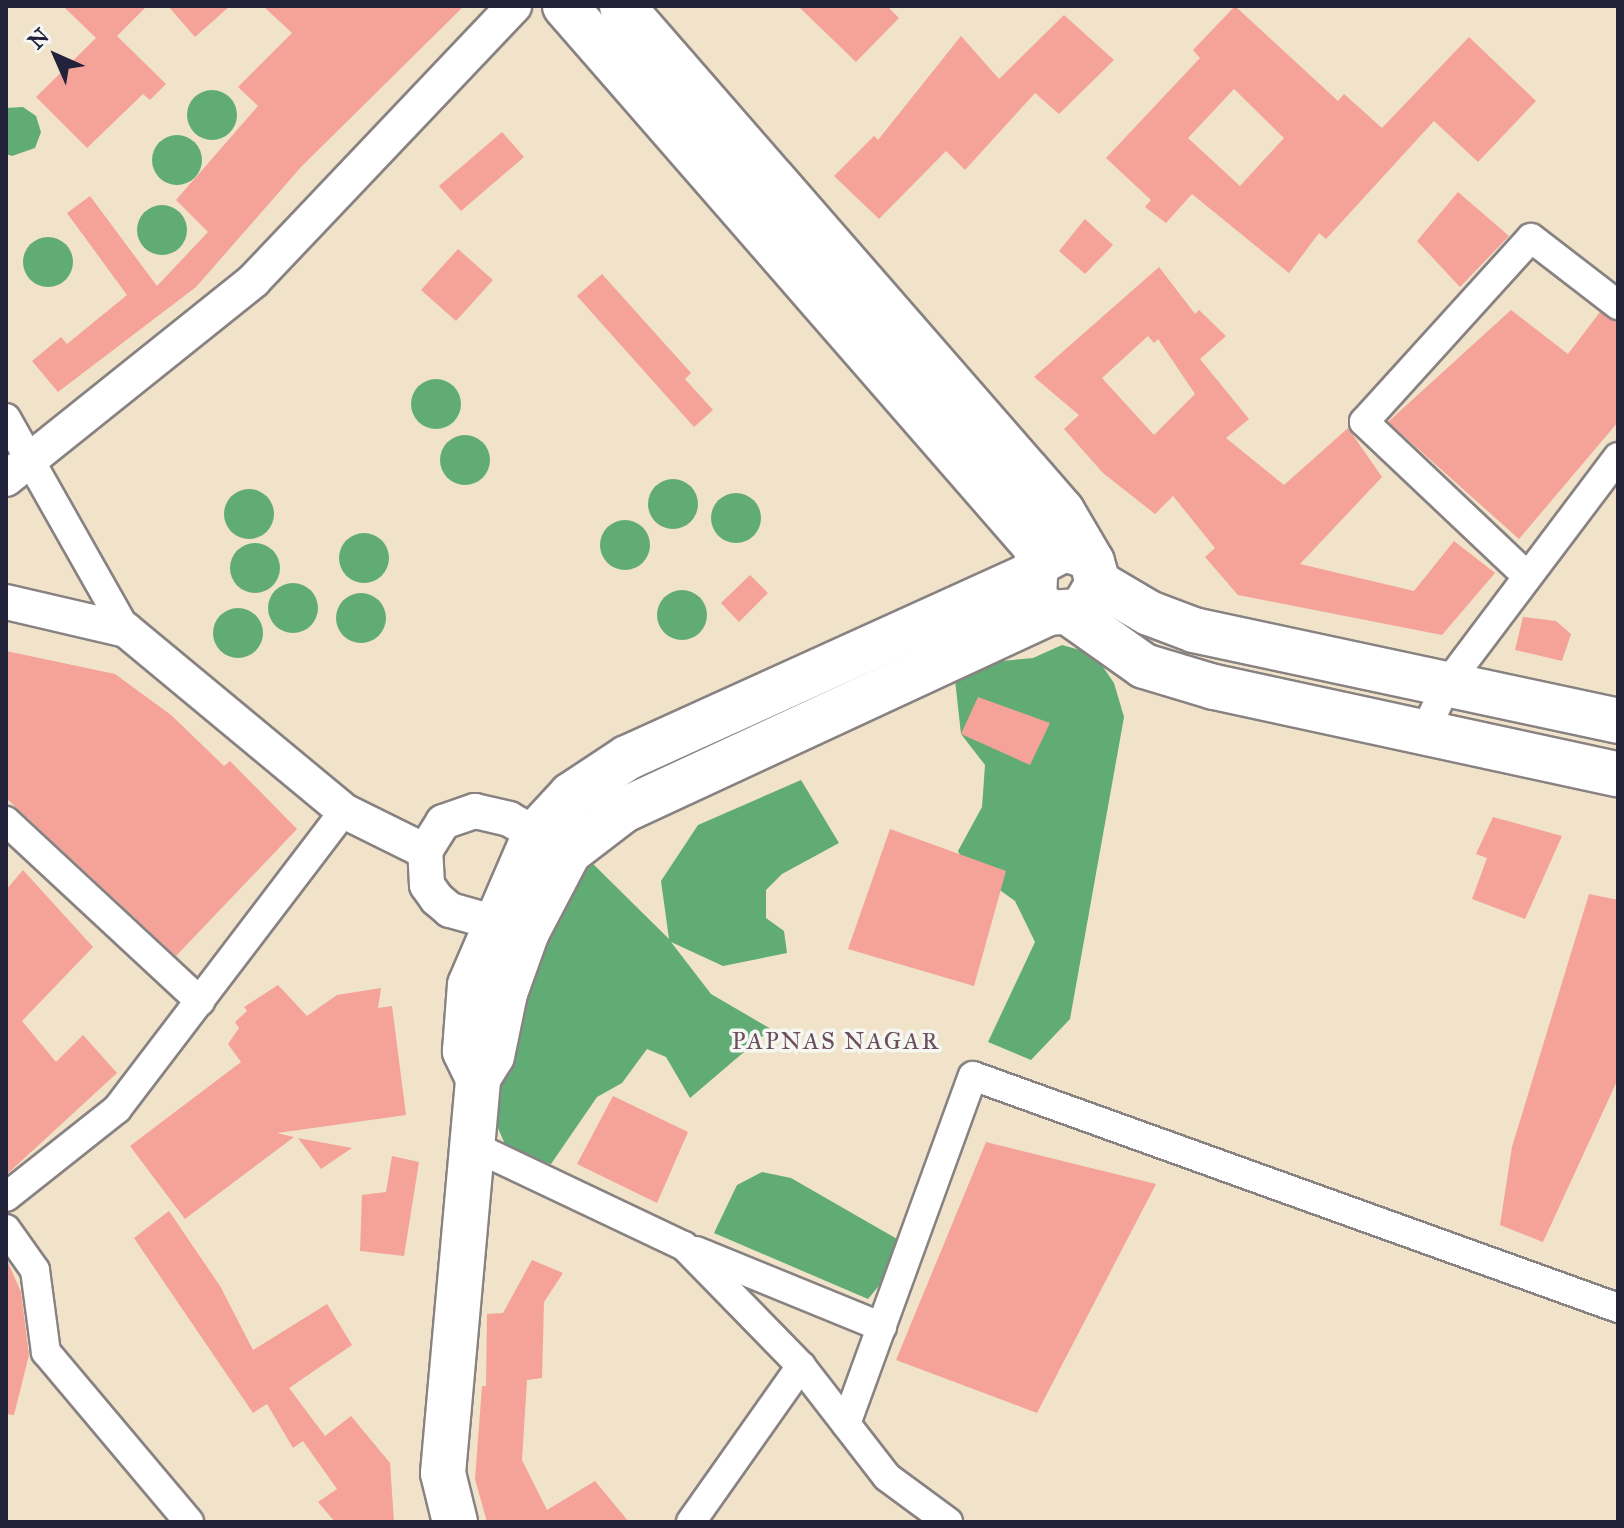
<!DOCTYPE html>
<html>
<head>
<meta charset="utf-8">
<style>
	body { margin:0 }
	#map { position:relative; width:1624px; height:1528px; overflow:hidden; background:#f0e3c9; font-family:"IM FELL Great Primer",serif }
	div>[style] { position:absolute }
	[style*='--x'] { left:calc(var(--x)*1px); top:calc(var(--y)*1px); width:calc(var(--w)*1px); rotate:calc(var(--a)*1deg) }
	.forest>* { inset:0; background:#60ac74 }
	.round { border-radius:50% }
	.building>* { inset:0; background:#f5a299 }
	.roads { filter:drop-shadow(2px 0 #898282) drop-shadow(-2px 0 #898282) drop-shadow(0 2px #898282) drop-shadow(0 -2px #898282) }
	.minor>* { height:28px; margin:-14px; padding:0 14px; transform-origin:14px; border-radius:14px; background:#fff }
	.tertiary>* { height:34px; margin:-17px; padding:0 17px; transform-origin:17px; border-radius:17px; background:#fff }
	.primary>* { height:44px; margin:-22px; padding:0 22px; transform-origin:22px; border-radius:22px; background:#fff }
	span { translate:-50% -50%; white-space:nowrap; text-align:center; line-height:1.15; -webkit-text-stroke:7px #f6f6f2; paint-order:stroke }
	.neighbourhood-label { font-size:24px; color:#6c4f5c; letter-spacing:2px }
	.frame { position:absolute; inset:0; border:8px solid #22223b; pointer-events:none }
	.north { position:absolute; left:16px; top:16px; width:80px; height:80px; -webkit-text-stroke:6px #f6f6f2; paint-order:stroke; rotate:315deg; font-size:22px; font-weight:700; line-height:32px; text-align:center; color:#22223b }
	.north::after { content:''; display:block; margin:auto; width:28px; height:36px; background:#22223b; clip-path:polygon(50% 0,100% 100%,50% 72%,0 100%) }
</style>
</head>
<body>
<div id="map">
	<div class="forest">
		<i class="round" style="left:187px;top:90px;width:50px;height:50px"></i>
		<i style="clip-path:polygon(23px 107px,36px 116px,41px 132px,35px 148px,12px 156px,6px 154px,6px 108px)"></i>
		<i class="round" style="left:152px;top:135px;width:50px;height:50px"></i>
		<i class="round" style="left:137px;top:205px;width:50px;height:50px"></i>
		<i class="round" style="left:23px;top:237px;width:50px;height:50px"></i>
		<i class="round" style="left:411px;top:379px;width:50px;height:50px"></i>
		<i class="round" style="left:440px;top:435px;width:50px;height:50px"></i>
		<i class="round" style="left:648px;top:479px;width:50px;height:50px"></i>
		<i class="round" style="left:224px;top:489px;width:50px;height:50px"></i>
		<i class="round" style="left:711px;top:493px;width:50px;height:50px"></i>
		<i class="round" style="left:600px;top:520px;width:50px;height:50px"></i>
		<i class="round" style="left:339px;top:533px;width:50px;height:50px"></i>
		<i class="round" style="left:230px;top:543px;width:50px;height:50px"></i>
		<i class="round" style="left:268px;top:583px;width:50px;height:50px"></i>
		<i class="round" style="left:657px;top:590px;width:50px;height:50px"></i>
		<i class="round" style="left:336px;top:593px;width:50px;height:50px"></i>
		<i class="round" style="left:213px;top:608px;width:50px;height:50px"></i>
		<i style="clip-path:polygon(1062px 645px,1094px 654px,1114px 683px,1124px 717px,1070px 1019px,1031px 1060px,988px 1042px,1035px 942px,1015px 901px,965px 865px,958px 851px,982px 807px,985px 765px,961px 734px,955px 680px,991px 662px,1033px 658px)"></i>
		<i style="clip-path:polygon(801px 780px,839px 843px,782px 874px,766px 890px,766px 918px,784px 931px,787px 953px,723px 966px,671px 942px,711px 994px,771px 1029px,690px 1098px,666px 1057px,647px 1049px,622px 1083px,597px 1097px,551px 1164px,508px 1151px,483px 1094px,523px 991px,586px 857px,669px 939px,661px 881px,698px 825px)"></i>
		<i style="clip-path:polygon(762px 1172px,791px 1178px,911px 1247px,868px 1299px,714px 1233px,737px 1185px)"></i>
	</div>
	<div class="building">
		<i style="clip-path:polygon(63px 6px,147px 6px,117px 36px,166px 84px,150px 100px,143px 94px,87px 148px,36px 97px,96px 38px)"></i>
		<i style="clip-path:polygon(168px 6px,230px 6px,195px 37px)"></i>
		<i style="clip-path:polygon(263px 6px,464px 6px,301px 167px,196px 287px,58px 392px,32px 361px,61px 337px,67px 344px,127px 295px,67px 213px,90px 196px,157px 286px,208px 232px,176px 200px,258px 106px,238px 87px,292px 33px)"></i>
		<i style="clip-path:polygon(798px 6px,887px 6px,899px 18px,856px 62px)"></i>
		<i style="clip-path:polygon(evenodd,1235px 6px,1338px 101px,1344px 94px,1382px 128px,1469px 37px,1536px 101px,1478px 162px,1434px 121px,1326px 239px,1319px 233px,1289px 273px,1192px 194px,1166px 223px,1145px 207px,1151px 200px,1106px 158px,1200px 58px,1193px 50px,1235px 6px,1234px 89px,1284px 138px,1240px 186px,1188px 138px,1234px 89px)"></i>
		<i style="clip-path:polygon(1064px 15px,1114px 60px,1059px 114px,1035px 93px,965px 170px,946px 151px,879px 219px,834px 176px,874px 136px,878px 140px,961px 36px,999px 79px)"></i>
		<i style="clip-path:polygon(502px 132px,524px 157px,461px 211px,439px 186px)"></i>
		<i style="clip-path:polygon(1458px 192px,1509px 236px,1460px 287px,1417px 241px)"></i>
		<i style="clip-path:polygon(1085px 219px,1113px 245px,1085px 274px,1059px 251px)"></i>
		<i style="clip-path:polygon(458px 249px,493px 280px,456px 321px,421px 290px)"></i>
		<i style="clip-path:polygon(evenodd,1159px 267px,1195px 314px,1199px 310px,1226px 336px,1200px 359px,1249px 419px,1226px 438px,1284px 485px,1348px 428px,1382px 477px,1300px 564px,1414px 591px,1454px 541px,1495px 573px,1442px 635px,1238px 595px,1205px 557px,1215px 548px,1173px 496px,1155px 514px,1103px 473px,1064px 429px,1079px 415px,1034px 377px,1159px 267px,1148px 336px,1154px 343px,1158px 339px,1195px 394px,1154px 435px,1102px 378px,1148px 336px)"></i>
		<i style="clip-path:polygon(602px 274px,691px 373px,685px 379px,713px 410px,694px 427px,577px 296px)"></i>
		<i style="clip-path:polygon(1511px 310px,1568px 354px,1600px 312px,1618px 322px,1618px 422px,1519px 539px,1388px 422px)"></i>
		<i style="clip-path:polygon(750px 575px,768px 593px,739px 622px,721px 603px)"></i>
		<i style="clip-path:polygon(1523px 617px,1556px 621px,1571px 634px,1562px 661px,1515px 650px)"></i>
		<i style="clip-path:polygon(6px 651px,115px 674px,171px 715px,224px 766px,230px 761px,297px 829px,176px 956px,6px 798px)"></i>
		<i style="clip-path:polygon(978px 697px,1050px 723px,1030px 765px,961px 734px)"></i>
		<i style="clip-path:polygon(1493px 817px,1562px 836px,1525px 919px,1472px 899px,1487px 858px,1476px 854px)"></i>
		<i style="clip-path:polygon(890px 829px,1006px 871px,974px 986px,848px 949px)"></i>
		<i style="clip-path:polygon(23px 870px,93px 947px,22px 1021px,56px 1062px,83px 1035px,117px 1073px,6px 1175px,6px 890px)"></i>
		<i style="clip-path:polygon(1589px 894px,1618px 900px,1618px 1079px,1543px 1242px,1500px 1225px,1512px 1147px)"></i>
		<i style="clip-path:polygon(278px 985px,307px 1016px,337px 995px,381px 988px,378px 1008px,392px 1006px,406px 1115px,277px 1133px,294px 1137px,185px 1219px,130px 1146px,241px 1062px,228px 1044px,239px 1028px,235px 1022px,247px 1011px,244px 1007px)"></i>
		<i style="clip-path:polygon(613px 1096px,688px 1132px,657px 1203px,577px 1164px)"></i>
		<i style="clip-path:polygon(298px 1138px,352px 1148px,321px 1169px)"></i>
		<i style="clip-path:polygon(986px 1142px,1156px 1184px,1037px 1413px,896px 1360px)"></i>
		<i style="clip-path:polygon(392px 1156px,419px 1162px,404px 1256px,360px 1251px,362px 1195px,386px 1192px)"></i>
		<i style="clip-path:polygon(169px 1211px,220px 1286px,253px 1350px,327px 1304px,352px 1345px,289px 1388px,325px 1436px,351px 1416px,390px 1463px,394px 1522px,335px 1522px,318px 1502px,337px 1489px,303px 1441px,293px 1448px,267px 1404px,253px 1413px,134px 1238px)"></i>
		<i style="clip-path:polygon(6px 1258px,21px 1292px,29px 1355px,14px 1415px,6px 1414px)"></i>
		<i style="clip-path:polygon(532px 1260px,563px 1273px,544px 1302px,542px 1378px,527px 1380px,522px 1460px,547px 1510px,595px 1481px,629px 1522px,487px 1522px,475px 1479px,482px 1386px,486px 1386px,487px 1314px,503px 1313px)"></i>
	</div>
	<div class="roads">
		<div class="minor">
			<i style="--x:6;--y:418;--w:244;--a:60.5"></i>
			<i style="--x:1526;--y:575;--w:223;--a:-136.6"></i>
			<i style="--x:1364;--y:422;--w:248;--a:-47.8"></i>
			<i style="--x:1531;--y:238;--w:110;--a:37.6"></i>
			<i style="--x:1425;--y:731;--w:52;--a:-64.9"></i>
			<i style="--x:1447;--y:684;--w:284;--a:-53"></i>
			<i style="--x:6;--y:821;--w:265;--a:42.9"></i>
			<i style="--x:473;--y:1146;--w:233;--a:25.4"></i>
			<i style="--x:684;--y:1246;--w:168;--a:45.7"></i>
			<i style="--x:801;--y:1366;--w:140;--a:52.2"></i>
			<i style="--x:887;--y:1477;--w:76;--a:36.4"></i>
			<i style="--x:6;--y:1197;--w:142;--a:-38.4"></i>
			<i style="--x:117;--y:1109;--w:375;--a:-52.7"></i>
			<i style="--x:6;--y:1229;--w:50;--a:54.7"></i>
			<i style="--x:35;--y:1270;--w:83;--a:82.4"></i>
			<i style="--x:46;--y:1352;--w:222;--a:49.9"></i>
			<i style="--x:696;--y:1251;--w:201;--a:22.2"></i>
			<i style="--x:846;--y:1424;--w:370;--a:-70"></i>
			<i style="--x:973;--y:1076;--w:685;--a:19.78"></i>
			<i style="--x:691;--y:1522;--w:191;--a:-54.8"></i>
		</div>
		<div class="tertiary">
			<i style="--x:6;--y:479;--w:318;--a:-38.7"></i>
			<i style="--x:254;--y:280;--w:378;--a:-46.5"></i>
			<i style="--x:6;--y:602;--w:123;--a:13.1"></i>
			<i style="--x:126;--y:630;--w:283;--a:39.7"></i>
			<i style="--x:344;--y:811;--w:90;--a:26.3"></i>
			<i style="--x:518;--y:929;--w:71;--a:-164.4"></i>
			<i style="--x:450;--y:910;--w:17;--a:-140"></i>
			<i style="--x:437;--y:899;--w:17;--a:-126"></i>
			<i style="--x:427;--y:885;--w:34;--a:-93"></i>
			<i style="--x:425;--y:851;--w:34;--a:-58"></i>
			<i style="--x:443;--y:822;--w:34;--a:-19"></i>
			<i style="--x:475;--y:811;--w:35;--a:13"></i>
			<i style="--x:509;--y:819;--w:53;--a:29.5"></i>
		</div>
		<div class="primary">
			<i style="--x:565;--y:6;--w:729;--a:48.95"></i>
			<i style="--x:622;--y:6;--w:670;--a:48.93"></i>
			<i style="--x:1062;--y:511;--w:59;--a:59.5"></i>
			<i style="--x:1092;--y:562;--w:22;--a:74"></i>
			<i style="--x:1098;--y:583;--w:32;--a:120"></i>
			<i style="--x:1082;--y:611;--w:33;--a:177"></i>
			<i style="--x:1049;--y:613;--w:22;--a:-133"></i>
			<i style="--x:1034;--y:597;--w:33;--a:-87"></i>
			<i style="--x:1036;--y:564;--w:32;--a:-28"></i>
			<i style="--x:1064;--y:549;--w:21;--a:17"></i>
			<i style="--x:1098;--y:583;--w:59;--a:30.5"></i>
			<i style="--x:1149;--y:613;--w:48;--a:20.7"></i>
			<i style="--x:1194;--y:630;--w:434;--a:12.1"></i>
			<i style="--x:1072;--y:615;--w:88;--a:35.3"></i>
			<i style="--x:1144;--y:666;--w:73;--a:16.7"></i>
			<i style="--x:1214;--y:687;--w:413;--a:12.2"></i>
			<i style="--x:478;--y:1078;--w:30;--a:-116"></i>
			<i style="--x:465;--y:1051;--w:66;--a:-85.7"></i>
			<i style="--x:470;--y:985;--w:164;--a:-66.7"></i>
			<i style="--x:535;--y:834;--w:53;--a:-47.3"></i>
			<i style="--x:571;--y:795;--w:67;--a:-33.5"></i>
			<i style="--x:627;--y:758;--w:445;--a:-24.4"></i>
			<i style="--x:455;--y:1522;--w:50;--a:-103.8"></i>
			<i style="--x:443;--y:1473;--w:397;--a:-84.9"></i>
			<i style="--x:478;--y:1078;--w:26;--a:-58"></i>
			<i style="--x:492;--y:1056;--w:64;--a:-78.3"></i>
			<i style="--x:505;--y:993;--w:65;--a:-70.2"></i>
			<i style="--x:527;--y:932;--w:90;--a:-62.3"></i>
			<i style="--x:569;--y:852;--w:69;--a:-37.4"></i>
			<i style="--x:624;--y:810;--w:468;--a:-24.9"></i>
		</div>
	</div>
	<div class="neighbourhood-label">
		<span style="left:836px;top:1042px">PAPNAS NAGAR</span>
	</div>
	<div class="frame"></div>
	<div class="north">N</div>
</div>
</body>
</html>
